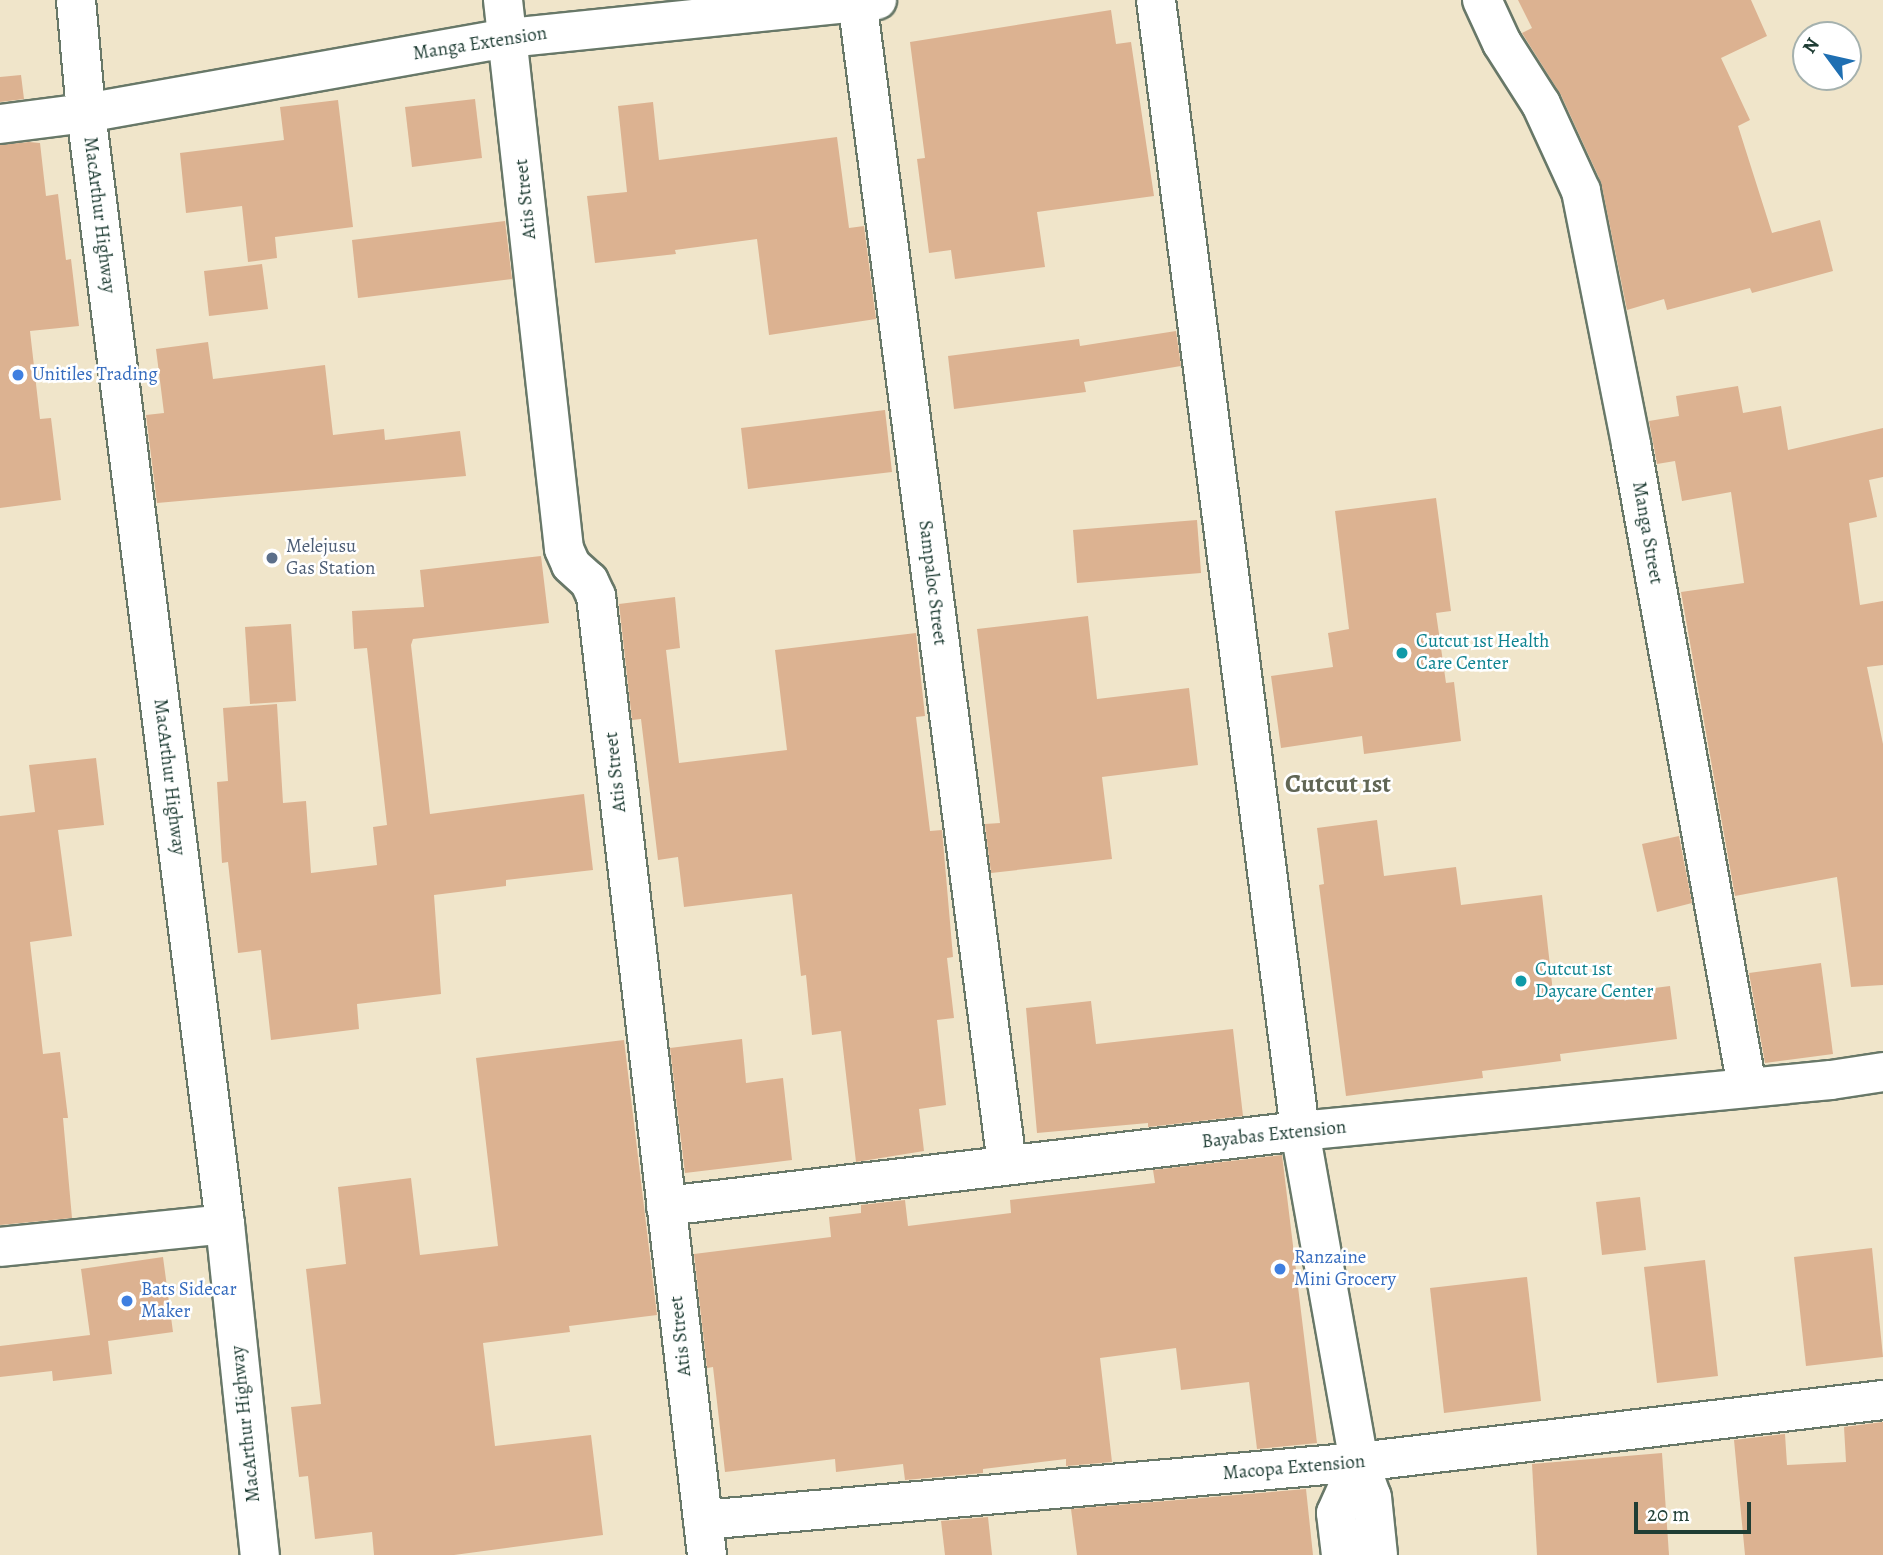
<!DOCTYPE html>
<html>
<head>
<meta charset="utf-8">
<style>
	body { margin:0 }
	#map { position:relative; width:1883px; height:1555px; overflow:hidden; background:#f0e5ca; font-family:Alegreya,serif }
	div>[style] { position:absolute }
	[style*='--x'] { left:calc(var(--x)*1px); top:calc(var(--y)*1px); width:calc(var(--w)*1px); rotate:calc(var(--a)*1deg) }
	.building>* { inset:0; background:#dcb291 }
	.roads { filter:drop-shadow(2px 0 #687868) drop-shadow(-2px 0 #687868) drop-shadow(0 2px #687868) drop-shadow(0 -2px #687868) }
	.minor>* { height:38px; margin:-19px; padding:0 19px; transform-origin:19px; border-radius:19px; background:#fff }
	.highway>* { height:38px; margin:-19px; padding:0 19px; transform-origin:19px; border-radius:19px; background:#fff }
	.dots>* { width:19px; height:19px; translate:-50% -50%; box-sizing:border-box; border:4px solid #fff; border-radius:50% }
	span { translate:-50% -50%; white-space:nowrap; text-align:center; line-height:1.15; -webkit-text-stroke:5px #fff; paint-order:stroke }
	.street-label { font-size:19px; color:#1f3d34 }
	.shop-label { font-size:19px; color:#366cbe }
	.left { translate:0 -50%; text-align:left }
	.service-label { font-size:19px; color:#4e5e75 }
	.culture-label { font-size:19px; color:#0d838f }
	.district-label { font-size:26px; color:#616655; font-weight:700 }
	.north { position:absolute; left:1792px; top:21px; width:70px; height:70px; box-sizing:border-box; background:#fff; border:2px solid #a5b1ae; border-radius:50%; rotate:303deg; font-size:19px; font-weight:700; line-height:28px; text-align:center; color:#1f3d34 }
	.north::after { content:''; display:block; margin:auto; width:24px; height:32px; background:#1f6fb2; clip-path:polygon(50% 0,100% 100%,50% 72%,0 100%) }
	.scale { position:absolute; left:1634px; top:1502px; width:117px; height:32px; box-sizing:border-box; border:4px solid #1f3d34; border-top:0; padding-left:9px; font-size:21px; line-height:24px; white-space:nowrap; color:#1f3d34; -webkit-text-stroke:5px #fff; paint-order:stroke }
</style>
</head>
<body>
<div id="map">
	<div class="building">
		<i style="clip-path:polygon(1518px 0,1751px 0,1767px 36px,1721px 58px,1750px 120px,1738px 126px,1772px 233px,1820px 220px,1833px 271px,1752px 293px,1750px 288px,1667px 310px,1664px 299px,1627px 310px,1601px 182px,1561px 95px,1522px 33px,1532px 28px)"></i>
		<i style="clip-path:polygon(1111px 10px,1116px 44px,1131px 42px,1154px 196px,1037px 212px,1045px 267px,955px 279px,951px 250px,929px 253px,917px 159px,925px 158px,910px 42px)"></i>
		<i style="clip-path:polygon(21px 75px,24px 99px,0 102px,0 77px)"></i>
		<i style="clip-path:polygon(475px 99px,482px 158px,412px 167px,405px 107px)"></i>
		<i style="clip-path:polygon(338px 100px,353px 227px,275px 237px,277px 258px,248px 262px,242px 206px,186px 213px,180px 153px,284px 140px,280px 107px)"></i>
		<i style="clip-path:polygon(653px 102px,659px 160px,837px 137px,849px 228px,864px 226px,876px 319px,769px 335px,757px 239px,675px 250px,676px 254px,595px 263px,587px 196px,627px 192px,618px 106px)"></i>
		<i style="clip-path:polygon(29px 142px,40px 143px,46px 196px,58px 194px,66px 260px,71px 259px,79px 326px,30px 331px,40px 419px,51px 418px,61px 500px,0 508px,0 145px)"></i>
		<i style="clip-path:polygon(505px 221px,512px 279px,358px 298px,352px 240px)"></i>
		<i style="clip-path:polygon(262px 264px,268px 309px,209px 316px,204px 271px)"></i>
		<i style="clip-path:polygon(1176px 331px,1181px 366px,1084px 382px,1086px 392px,954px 409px,948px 356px,1079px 339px,1080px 346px)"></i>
		<i style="clip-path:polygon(208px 342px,213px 379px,325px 365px,333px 435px,384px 429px,385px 440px,460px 431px,466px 476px,157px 503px,146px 415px,164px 413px,156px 349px)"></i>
		<i style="clip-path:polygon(1738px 386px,1743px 413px,1781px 406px,1788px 450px,1883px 428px,1883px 477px,1869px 480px,1877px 517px,1849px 523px,1860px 605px,1883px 601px,1883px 665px,1867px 667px,1883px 744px,1883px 985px,1851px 987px,1837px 877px,1735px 896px,1681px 592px,1744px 583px,1731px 492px,1682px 501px,1675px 461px,1657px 464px,1649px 421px,1679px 416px,1676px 396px)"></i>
		<i style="clip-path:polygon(885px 410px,892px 472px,748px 489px,741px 428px)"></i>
		<i style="clip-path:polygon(1436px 498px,1451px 611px,1436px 613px,1446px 683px,1454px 682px,1461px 741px,1364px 754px,1362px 736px,1281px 748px,1271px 676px,1333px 667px,1328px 633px,1349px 629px,1335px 511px)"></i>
		<i style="clip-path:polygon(1197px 520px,1201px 573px,1077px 583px,1073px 530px)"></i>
		<i style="clip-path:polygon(541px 556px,549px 623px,413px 639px,411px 645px,430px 814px,584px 794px,593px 870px,506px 880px,506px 886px,434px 895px,441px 994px,357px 1004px,359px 1029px,271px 1040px,261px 950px,238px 953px,228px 862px,222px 863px,217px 782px,228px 781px,223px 708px,277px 704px,283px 803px,306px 801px,311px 873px,377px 865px,373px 827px,387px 825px,367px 648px,354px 649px,352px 611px,424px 607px,420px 570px)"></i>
		<i style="clip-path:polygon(675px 597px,680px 648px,666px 650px,679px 763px,787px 750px,775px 650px,916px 633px,925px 716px,916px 717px,930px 831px,942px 830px,953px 957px,947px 958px,954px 1018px,937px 1020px,946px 1105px,919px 1109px,924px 1151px,856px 1162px,841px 1031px,812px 1035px,806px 975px,801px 976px,792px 894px,684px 907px,678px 857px,658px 860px,641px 719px,632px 720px,619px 604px)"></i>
		<i style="clip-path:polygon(1088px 616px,1097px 699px,1189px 688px,1198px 765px,1102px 777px,1112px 859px,991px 873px,985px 824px,1000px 823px,977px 629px)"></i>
		<i style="clip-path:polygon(291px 624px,296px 701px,250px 704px,245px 627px)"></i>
		<i style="clip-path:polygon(96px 758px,104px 825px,58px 830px,72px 936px,30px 942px,43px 1054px,60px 1052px,68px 1118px,63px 1118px,72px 1218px,0 1225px,0 816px,35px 812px,29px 765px)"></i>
		<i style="clip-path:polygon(1377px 820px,1384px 876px,1456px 867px,1461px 905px,1542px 895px,1554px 1001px,1670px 986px,1677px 1039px,1560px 1054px,1561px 1061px,1482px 1071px,1483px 1078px,1346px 1096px,1319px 885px,1324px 884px,1317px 828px)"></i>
		<i style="clip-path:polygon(1679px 836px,1692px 903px,1657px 912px,1642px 844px)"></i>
		<i style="clip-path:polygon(1821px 963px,1833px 1054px,1765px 1063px,1749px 973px)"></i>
		<i style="clip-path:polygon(1091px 1001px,1096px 1044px,1233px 1029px,1243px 1116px,1148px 1127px,1148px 1123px,1037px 1133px,1026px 1008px)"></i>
		<i style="clip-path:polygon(742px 1039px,746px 1083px,783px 1078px,792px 1160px,685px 1173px,670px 1048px)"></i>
		<i style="clip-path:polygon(624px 1040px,657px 1315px,569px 1326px,570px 1332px,483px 1343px,495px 1446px,591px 1435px,603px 1535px,454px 1555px,374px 1555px,372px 1532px,315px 1539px,308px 1476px,299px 1477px,291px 1407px,321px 1404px,306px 1269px,346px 1264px,338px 1187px,411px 1178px,420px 1255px,498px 1246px,476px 1058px)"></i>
		<i style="clip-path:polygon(1282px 1155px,1317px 1443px,1257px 1449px,1249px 1382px,1181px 1390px,1176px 1348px,1100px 1358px,1112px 1462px,1066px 1466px,1066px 1459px,983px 1469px,983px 1473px,905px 1480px,903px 1464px,836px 1472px,835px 1459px,725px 1472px,713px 1367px,707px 1368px,694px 1254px,831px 1237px,829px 1217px,861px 1213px,861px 1205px,905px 1200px,908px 1226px,1011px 1213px,1010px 1200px,1155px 1183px,1153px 1170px)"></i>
		<i style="clip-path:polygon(1640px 1197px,1646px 1250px,1602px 1255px,1596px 1202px)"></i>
		<i style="clip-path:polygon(1872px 1248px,1883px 1357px,1806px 1366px,1794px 1257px)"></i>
		<i style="clip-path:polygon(163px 1257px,173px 1332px,108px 1341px,112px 1374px,53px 1381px,52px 1371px,0 1377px,0 1346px,90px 1335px,81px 1269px)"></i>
		<i style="clip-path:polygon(1705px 1260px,1718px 1376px,1657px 1383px,1644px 1267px)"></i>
		<i style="clip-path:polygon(1527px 1277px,1541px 1401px,1444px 1413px,1430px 1288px)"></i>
		<i style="clip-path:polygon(1883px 1422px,1883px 1555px,1745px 1555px,1734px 1440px,1785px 1434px,1787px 1465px,1846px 1462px,1844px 1427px)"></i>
		<i style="clip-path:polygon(1662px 1453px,1669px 1555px,1537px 1555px,1532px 1464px)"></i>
		<i style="clip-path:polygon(1306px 1489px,1313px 1555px,1077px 1555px,1071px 1509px)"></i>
		<i style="clip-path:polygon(988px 1517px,992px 1555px,945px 1555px,941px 1521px)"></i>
	</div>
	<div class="roads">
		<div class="minor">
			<i style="--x:503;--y:0;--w:552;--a:83.66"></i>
			<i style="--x:564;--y:549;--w:17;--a:66"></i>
			<i style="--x:571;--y:565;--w:24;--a:42"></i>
			<i style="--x:589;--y:581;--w:17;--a:65"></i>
			<i style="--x:596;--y:596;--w:965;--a:83.4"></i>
			<i style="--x:857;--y:0;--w:1175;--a:82.66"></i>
			<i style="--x:1156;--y:0;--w:1140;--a:82.74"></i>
			<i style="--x:1300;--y:1131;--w:336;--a:79.9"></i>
			<i style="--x:1359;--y:1462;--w:37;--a:70"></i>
			<i style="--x:1372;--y:1497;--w:58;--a:84.1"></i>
			<i style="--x:1482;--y:0;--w:47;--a:65.1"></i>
			<i style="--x:1502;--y:43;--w:72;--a:57.4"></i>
			<i style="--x:1541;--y:104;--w:96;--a:65.3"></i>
			<i style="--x:1581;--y:191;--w:258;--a:78.8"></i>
			<i style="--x:1631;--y:444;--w:653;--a:79.77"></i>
			<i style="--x:0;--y:124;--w:87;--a:-7.3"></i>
			<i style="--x:86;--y:113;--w:430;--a:-10.1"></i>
			<i style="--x:509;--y:38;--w:370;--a:-5.9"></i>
			<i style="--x:666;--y:1206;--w:638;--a:-6.75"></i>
			<i style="--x:1300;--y:1131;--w:533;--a:-5.49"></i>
			<i style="--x:1831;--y:1080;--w:53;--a:-8.7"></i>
			<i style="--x:0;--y:1247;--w:226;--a:-5.8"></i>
			<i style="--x:703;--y:1520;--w:659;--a:-5.05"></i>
			<i style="--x:1359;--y:1462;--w:528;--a:-6.75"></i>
			<i style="--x:1341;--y:1555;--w:42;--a:-96.8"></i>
			<i style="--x:1336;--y:1513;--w:56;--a:-65.7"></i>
		</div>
		<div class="highway">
			<i style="--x:76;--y:0;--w:113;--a:84.9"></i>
			<i style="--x:86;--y:113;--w:1120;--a:82.87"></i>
			<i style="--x:225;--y:1224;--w:333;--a:84"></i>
		</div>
	</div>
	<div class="dots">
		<i style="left:18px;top:375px;background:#3f7fe0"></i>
		<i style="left:272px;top:558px;background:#5c6f8a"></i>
		<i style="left:1402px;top:653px;background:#0f9aa8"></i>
		<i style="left:1521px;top:981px;background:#0f9aa8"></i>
		<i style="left:1280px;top:1269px;background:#3f7fe0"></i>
		<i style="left:127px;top:1301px;background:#3f7fe0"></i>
	</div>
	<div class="street-label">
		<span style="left:480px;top:44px;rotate:-9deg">Manga Extension</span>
		<span style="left:526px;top:199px;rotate:-96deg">Atis Street</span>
		<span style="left:99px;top:215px;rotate:83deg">MacArthur Highway</span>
		<span style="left:1647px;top:533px;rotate:80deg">Manga Street</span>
		<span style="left:932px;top:583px;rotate:83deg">Sampaloc Street</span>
		<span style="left:616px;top:772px;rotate:-96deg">Atis Street</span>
		<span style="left:169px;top:777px;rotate:83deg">MacArthur Highway</span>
		<span style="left:1274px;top:1135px;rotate:-6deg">Bayabas Extension</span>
		<span style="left:681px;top:1336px;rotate:-96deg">Atis Street</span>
		<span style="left:246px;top:1424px;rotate:-96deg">MacArthur Highway</span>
		<span style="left:1294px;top:1468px;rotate:-5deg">Macopa Extension</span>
	</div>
	<div class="shop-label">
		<span class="left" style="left:32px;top:375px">Unitiles Trading</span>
		<span class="left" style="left:1294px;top:1269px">Ranzaine<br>Mini Grocery</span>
		<span class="left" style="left:141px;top:1301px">Bats Sidecar<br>Maker</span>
	</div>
	<div class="service-label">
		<span class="left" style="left:286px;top:558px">Melejusu<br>Gas Station</span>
	</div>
	<div class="culture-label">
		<span class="left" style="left:1416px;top:653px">Cutcut 1st Health<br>Care Center</span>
		<span class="left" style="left:1535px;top:981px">Cutcut 1st<br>Daycare Center</span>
	</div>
	<div class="district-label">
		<span style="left:1338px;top:784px">Cutcut 1st</span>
	</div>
	<div class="north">N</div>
	<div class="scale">20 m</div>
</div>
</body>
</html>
